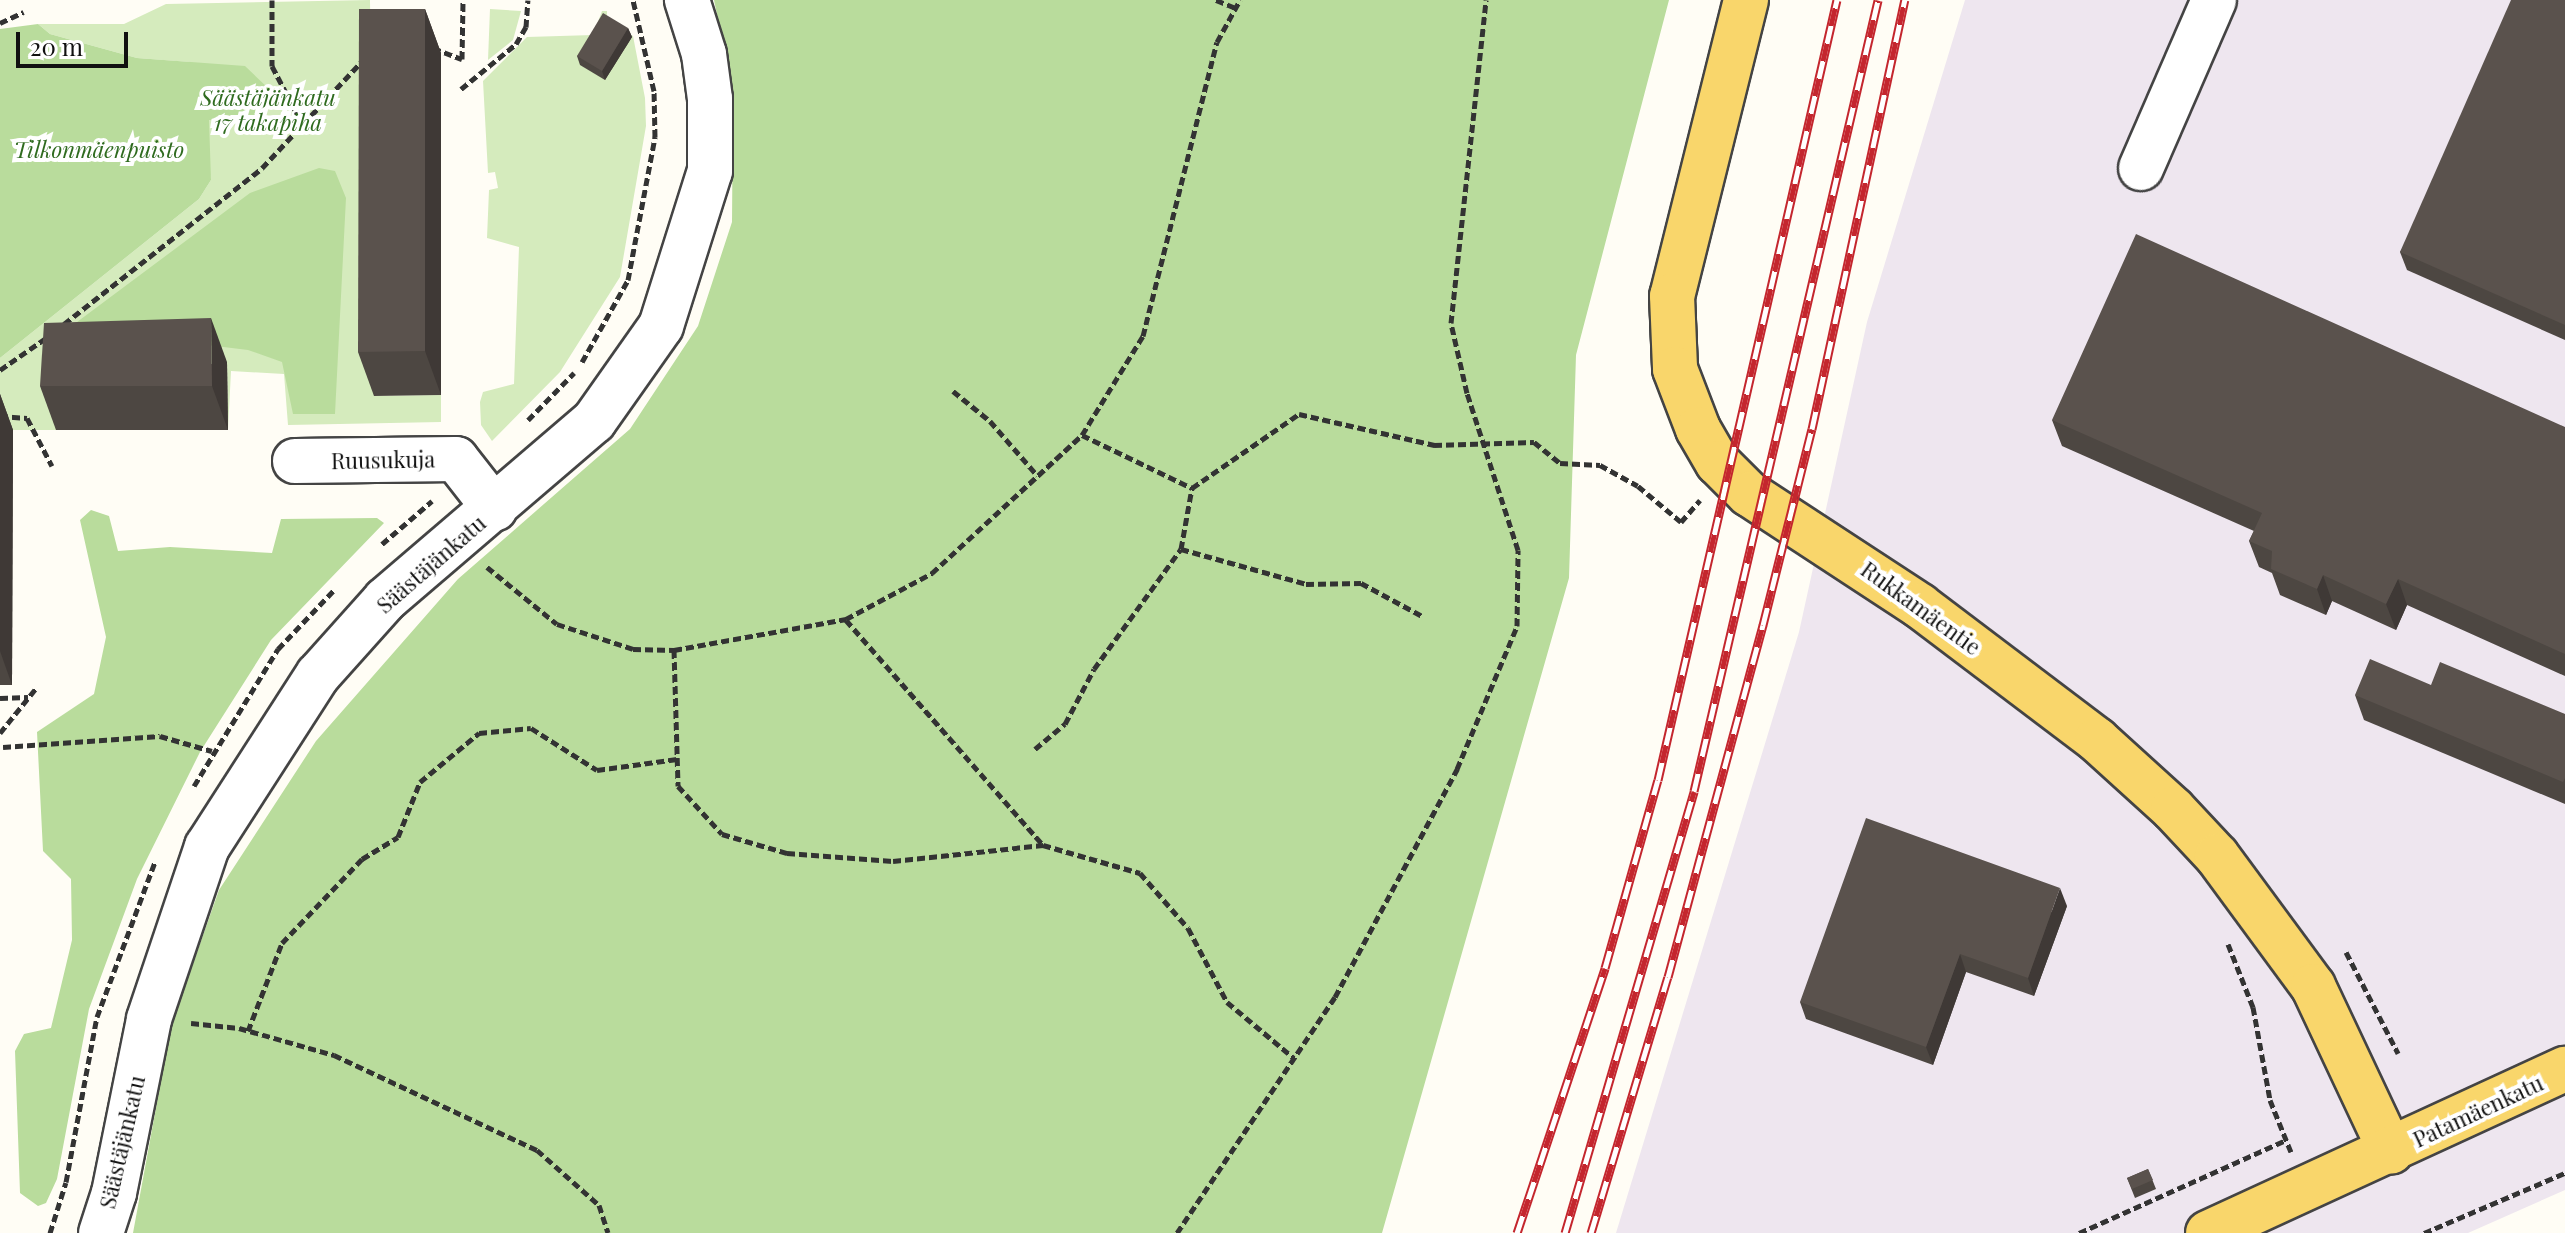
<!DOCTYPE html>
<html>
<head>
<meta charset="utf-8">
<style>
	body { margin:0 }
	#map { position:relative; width:2565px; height:1233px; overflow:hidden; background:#fffdf5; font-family:"Playfair Display",serif }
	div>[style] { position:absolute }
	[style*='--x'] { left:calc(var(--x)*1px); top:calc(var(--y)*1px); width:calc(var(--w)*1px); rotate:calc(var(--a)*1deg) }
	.industrial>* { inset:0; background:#eee6ef }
	.green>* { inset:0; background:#d5ebbd }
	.forest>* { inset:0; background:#b9dc9c }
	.path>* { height:5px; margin-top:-2.5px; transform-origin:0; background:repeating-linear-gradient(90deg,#333 0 8px,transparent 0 12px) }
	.roads { filter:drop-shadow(2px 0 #444) drop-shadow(-2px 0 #444) drop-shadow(0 2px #444) drop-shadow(0 -2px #444) }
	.minor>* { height:44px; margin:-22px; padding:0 22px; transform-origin:22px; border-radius:22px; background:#fff }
	.major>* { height:44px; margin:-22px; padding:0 22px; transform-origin:22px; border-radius:22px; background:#f9d66b }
	.rail>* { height:9px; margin-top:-4.5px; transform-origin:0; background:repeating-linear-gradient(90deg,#fff 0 18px,#c4262e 0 36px); box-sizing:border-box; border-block:2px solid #c4262e }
	.wall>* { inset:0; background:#4d4742 }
	.shaded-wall>* { inset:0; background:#3f3936 }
	.building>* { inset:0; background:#5a524d }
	span { translate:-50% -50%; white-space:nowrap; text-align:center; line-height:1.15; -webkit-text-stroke:8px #fff; paint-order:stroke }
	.park-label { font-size:22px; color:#2f6b1f; font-style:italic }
	.street-label { font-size:22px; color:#111 }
	.scale { position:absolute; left:16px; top:32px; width:112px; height:36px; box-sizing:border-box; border:4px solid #111; border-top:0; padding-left:10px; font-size:24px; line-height:28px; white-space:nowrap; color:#111; -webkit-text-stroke:6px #fff; paint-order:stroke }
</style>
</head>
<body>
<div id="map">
	<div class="industrial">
		<i style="clip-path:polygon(1965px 0,2565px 0,2565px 1190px,2468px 1233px,1616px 1233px,1799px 632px,1867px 322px)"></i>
	</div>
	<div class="green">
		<i style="clip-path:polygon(370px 0,375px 396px,441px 395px,441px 422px,288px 425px,284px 374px,231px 371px,228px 430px,227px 362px,56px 430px,0 430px,0 358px,199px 199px,211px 180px,190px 62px,137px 58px,50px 34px,38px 24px,124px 24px,166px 4px)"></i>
		<i style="clip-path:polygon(490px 9px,521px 11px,513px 40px,488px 60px)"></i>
		<i style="clip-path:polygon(602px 11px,607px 11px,607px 22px,633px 36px,645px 98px,646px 126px,620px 277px,560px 372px,492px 441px,481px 425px,480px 402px,483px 392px,514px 384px,519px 247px,487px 238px,489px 190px,498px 188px,495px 172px,488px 173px,483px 81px,527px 37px,593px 35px)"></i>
	</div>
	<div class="forest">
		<i style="clip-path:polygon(714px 0,1669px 0,1576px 355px,1569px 578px,1382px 1233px,133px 1233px,171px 1026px,219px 890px,316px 741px,458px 579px,630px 429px,698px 326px,732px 222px,733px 92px)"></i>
		<i style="clip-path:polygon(38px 24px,50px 34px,137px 58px,245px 66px,269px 89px,267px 109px,256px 122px,209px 120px,211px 180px,199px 199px,0 358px,0 29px)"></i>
		<i style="clip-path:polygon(319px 168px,335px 171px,346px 198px,335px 414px,293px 414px,282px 362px,248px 350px,69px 328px,250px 193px)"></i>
		<i style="clip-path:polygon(91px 510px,109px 516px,118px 551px,170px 547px,272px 553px,281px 519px,377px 518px,384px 523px,271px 640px,200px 752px,137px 879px,89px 1009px,57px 1179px,46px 1203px,38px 1206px,20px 1193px,15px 1051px,24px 1034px,51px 1028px,72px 940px,71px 879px,43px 851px,37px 732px,94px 694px,106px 637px,80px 520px)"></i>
	</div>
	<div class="path">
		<i style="--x:272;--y:0;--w:66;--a:90"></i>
		<i style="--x:272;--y:66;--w:69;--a:62.3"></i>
		<i style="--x:1216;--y:0;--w:22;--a:22"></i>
		<i style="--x:0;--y:23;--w:26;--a:-25"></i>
		<i style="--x:433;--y:48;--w:31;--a:21"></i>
		<i style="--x:462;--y:59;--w:59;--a:-89"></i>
		<i style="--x:461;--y:89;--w:71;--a:-39.3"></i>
		<i style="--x:516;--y:44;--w:20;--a:-60"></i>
		<i style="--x:526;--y:27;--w:27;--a:-86"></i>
		<i style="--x:64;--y:324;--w:252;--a:-38.2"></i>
		<i style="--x:262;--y:168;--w:149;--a:-46.9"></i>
		<i style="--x:582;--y:362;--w:94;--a:-60.7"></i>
		<i style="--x:628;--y:280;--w:146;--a:-79.3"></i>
		<i style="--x:655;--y:137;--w:46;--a:-91.2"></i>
		<i style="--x:654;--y:91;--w:93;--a:-103"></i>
		<i style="--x:0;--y:370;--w:56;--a:-34.8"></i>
		<i style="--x:953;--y:391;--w:48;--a:39"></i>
		<i style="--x:990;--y:421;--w:72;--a:49"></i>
		<i style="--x:0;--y:416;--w:27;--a:4"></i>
		<i style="--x:27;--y:418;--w:54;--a:62.5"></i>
		<i style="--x:528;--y:420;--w:66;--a:-45.6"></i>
		<i style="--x:1082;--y:435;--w:122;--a:25.7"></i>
		<i style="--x:1192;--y:488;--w:130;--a:-34.7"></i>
		<i style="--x:1299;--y:414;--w:139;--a:12.9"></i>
		<i style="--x:1434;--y:445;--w:100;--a:-1.7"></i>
		<i style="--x:1534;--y:442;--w:33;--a:39"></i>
		<i style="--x:1560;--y:463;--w:40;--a:2.9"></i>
		<i style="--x:1600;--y:465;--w:43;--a:28.9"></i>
		<i style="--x:1638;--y:486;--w:56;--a:39.9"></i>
		<i style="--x:1681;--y:522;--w:29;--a:-49"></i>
		<i style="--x:382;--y:544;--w:66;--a:-40.7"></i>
		<i style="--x:1181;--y:549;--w:130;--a:15.6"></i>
		<i style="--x:1306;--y:584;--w:55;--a:-1"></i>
		<i style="--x:1361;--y:583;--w:69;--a:28.4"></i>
		<i style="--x:487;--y:567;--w:90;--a:39.2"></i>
		<i style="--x:557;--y:624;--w:80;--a:18.2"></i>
		<i style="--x:633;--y:649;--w:41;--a:1.4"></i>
		<i style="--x:674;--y:650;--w:175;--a:-10.2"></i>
		<i style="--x:846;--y:619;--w:98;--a:-28.1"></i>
		<i style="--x:932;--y:573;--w:204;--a:-42.6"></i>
		<i style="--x:1082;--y:435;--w:116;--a:-58.4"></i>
		<i style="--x:1143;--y:336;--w:303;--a:-75.9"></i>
		<i style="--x:1217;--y:42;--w:48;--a:-61.3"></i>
		<i style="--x:846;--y:620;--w:298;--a:48.8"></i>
		<i style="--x:674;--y:650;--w:136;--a:88.3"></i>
		<i style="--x:678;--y:786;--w:65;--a:47.5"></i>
		<i style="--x:722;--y:834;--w:68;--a:16.3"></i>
		<i style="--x:787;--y:853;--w:106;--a:4.3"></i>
		<i style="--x:893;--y:861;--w:151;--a:-6.1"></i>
		<i style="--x:1043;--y:845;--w:101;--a:16.1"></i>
		<i style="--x:1140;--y:873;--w:73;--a:48.9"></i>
		<i style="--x:1188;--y:928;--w:84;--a:62.2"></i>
		<i style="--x:1227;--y:1002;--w:87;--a:39.9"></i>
		<i style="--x:0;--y:698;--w:28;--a:-2"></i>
		<i style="--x:0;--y:733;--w:59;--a:-51.2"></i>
		<i style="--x:3;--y:747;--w:157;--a:-4"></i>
		<i style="--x:160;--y:736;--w:54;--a:16.1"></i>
		<i style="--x:1035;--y:749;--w:39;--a:-40"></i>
		<i style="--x:1065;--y:724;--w:62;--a:-62.2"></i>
		<i style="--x:1094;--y:669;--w:148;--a:-54.1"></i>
		<i style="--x:1181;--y:549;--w:62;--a:-79.8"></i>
		<i style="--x:194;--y:786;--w:161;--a:-58.5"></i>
		<i style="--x:278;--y:649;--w:81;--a:-46.5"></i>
		<i style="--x:2228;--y:944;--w:68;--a:68.4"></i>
		<i style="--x:2253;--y:1007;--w:95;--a:79.6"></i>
		<i style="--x:2270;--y:1100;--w:56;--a:68"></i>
		<i style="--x:2346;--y:952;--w:114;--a:62.8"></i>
		<i style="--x:191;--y:1023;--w:48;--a:5.9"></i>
		<i style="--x:239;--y:1028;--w:99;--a:15.9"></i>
		<i style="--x:334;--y:1055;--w:224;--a:25.1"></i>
		<i style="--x:537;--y:1150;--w:83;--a:41.6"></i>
		<i style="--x:599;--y:1205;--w:29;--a:72"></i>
		<i style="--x:248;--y:1031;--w:94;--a:-68.9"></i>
		<i style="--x:282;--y:943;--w:116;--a:-46.4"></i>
		<i style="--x:362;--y:859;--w:42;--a:-31.4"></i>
		<i style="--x:398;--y:837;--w:59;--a:-68.2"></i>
		<i style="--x:420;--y:782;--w:77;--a:-39.7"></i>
		<i style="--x:479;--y:733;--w:52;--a:-5.5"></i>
		<i style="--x:531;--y:728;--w:78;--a:32.5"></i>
		<i style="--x:597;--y:770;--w:81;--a:-7.8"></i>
		<i style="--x:50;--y:1233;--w:53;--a:-72.6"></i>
		<i style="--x:66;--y:1182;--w:168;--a:-79.4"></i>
		<i style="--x:97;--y:1017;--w:165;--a:-69.5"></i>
		<i style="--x:1177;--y:1233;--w:284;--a:-56.2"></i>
		<i style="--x:1335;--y:997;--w:259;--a:-61.8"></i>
		<i style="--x:1457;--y:769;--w:155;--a:-67.2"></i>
		<i style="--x:1517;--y:626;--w:76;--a:-89.2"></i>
		<i style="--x:1518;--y:550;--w:165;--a:-108"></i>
		<i style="--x:1467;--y:393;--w:72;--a:-102.9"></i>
		<i style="--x:1451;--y:323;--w:325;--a:-83.8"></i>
		<i style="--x:2079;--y:1233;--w:227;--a:-24.2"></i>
		<i style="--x:2424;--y:1233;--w:153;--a:-23.1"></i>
	</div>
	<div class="roads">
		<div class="minor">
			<i style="--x:2141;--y:168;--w:183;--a:-66.5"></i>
			<i style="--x:295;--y:461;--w:161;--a:-0.7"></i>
			<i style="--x:456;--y:459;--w:63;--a:52"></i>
			<i style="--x:101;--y:1233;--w:42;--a:-72"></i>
			<i style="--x:114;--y:1193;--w:177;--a:-78.6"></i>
			<i style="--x:149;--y:1019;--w:182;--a:-71.4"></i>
			<i style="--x:207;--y:847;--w:205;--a:-57.2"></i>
			<i style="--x:318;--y:675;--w:101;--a:-48.2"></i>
			<i style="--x:385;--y:600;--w:275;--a:-40.6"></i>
			<i style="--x:594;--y:421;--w:116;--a:-54.8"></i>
			<i style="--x:661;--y:326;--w:163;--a:-72.5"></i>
			<i style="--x:710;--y:171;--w:72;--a:-90"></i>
			<i style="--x:710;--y:99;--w:45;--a:-97.6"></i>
			<i style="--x:704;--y:54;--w:57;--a:-107.5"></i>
		</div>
		<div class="major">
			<i style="--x:1746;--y:0;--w:305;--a:104"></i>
			<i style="--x:1672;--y:296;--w:73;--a:87.6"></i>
			<i style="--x:1675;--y:369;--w:64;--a:69"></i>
			<i style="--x:1698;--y:429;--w:39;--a:60"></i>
			<i style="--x:1718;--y:463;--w:44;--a:45"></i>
			<i style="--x:1749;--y:494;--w:204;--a:33.2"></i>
			<i style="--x:1920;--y:606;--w:222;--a:37.1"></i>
			<i style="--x:2097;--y:740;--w:103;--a:42.2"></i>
			<i style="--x:2173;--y:809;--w:64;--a:46.9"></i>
			<i style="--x:2217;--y:856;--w:162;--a:53.6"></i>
			<i style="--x:2313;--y:986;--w:183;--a:64.8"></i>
			<i style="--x:2208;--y:1233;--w:393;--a:-24.7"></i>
		</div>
	</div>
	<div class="rail">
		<i style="--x:1517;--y:1233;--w:279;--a:-71.6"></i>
		<i style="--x:1605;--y:968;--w:195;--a:-74.3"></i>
		<i style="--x:1658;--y:780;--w:800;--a:-77.08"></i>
		<i style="--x:1565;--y:1233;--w:460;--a:-73.7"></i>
		<i style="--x:1694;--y:791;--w:812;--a:-76.9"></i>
		<i style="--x:1591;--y:1233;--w:267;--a:-73.3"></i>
		<i style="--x:1668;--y:977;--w:365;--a:-74.9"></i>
		<i style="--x:1763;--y:625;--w:202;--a:-76"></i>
		<i style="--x:1812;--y:429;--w:439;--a:-77.8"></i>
	</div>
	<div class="wall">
		<i style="clip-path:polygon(2565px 0,2565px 340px,2407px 270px,2400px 252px)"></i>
		<i style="clip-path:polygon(425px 9px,441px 53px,441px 395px,374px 396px,358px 352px)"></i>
		<i style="clip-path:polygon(628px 28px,632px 37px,605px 80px,580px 65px,577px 56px)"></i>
		<i style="clip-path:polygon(227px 362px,228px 430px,56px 430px,40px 386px)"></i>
		<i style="clip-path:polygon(0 394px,13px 430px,12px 685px,0 685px)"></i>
		<i style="clip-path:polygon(2052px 420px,2565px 427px,2565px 676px,2407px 605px,2396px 630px,2332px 601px,2326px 615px,2280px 595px,2272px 573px,2259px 567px,2249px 541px,2254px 531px,2062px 446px)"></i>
		<i style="clip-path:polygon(2355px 695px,2565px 714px,2565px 804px,2364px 720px)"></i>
		<i style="clip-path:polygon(2067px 906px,2034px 996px,1966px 972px,1933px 1065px,1806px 1019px,1800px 1002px)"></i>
		<i style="clip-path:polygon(2148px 1169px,2156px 1189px,2135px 1198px,2127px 1178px)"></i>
	</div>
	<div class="shaded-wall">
		<i style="clip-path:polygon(425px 9px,441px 53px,441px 395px,425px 351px)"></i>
		<i style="clip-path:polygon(628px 28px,632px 37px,605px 80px,602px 71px)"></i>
		<i style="clip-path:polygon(211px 318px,227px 362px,228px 430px,212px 386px)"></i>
		<i style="clip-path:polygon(0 394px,13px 430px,12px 685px,0 651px)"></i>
		<i style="clip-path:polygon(2323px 575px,2332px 601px,2326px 615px,2317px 589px)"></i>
		<i style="clip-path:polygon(2398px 579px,2407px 605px,2396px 630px,2386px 604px)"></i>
		<i style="clip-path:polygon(2060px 888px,2067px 906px,2034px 996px,2028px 978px)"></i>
		<i style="clip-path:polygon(1960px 954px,1966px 972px,1933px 1065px,1926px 1047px)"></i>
	</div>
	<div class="building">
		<i style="clip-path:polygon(2511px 0,2565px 0,2565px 325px,2400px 252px)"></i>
		<i style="clip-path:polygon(359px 9px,425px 9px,425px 351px,358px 352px)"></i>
		<i style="clip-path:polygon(603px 13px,628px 28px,602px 71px,577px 56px)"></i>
		<i style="clip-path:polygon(2136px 234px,2565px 427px,2565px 654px,2398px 579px,2386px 604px,2323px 575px,2317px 589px,2271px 569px,2272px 551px,2249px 541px,2262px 513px,2052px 420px)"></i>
		<i style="clip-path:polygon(211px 318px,212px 386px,40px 386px,44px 323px)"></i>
		<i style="clip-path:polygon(2370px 659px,2431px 685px,2440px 662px,2565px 714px,2565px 778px,2563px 782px,2355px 695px)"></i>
		<i style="clip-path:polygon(1866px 818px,2060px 888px,2028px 978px,1960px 954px,1926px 1047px,1800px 1002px)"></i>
		<i style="clip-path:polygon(2148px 1169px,2153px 1180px,2132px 1189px,2127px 1178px)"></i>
	</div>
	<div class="park-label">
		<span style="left:268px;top:110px">Säästäjänkatu<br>17 takapiha</span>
		<span style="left:99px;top:150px">Tilkonmäenpuisto</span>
	</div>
	<div class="street-label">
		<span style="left:383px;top:460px;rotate:-1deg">Ruusukuja</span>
		<span style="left:431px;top:564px;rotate:-41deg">Säästäjänkatu</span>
		<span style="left:1921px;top:608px;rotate:36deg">Rukkamäentie</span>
		<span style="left:2478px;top:1111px;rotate:-25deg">Patamäenkatu</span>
		<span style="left:122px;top:1142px;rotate:-77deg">Säästäjänkatu</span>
	</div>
	<div class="scale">20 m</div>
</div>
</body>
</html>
